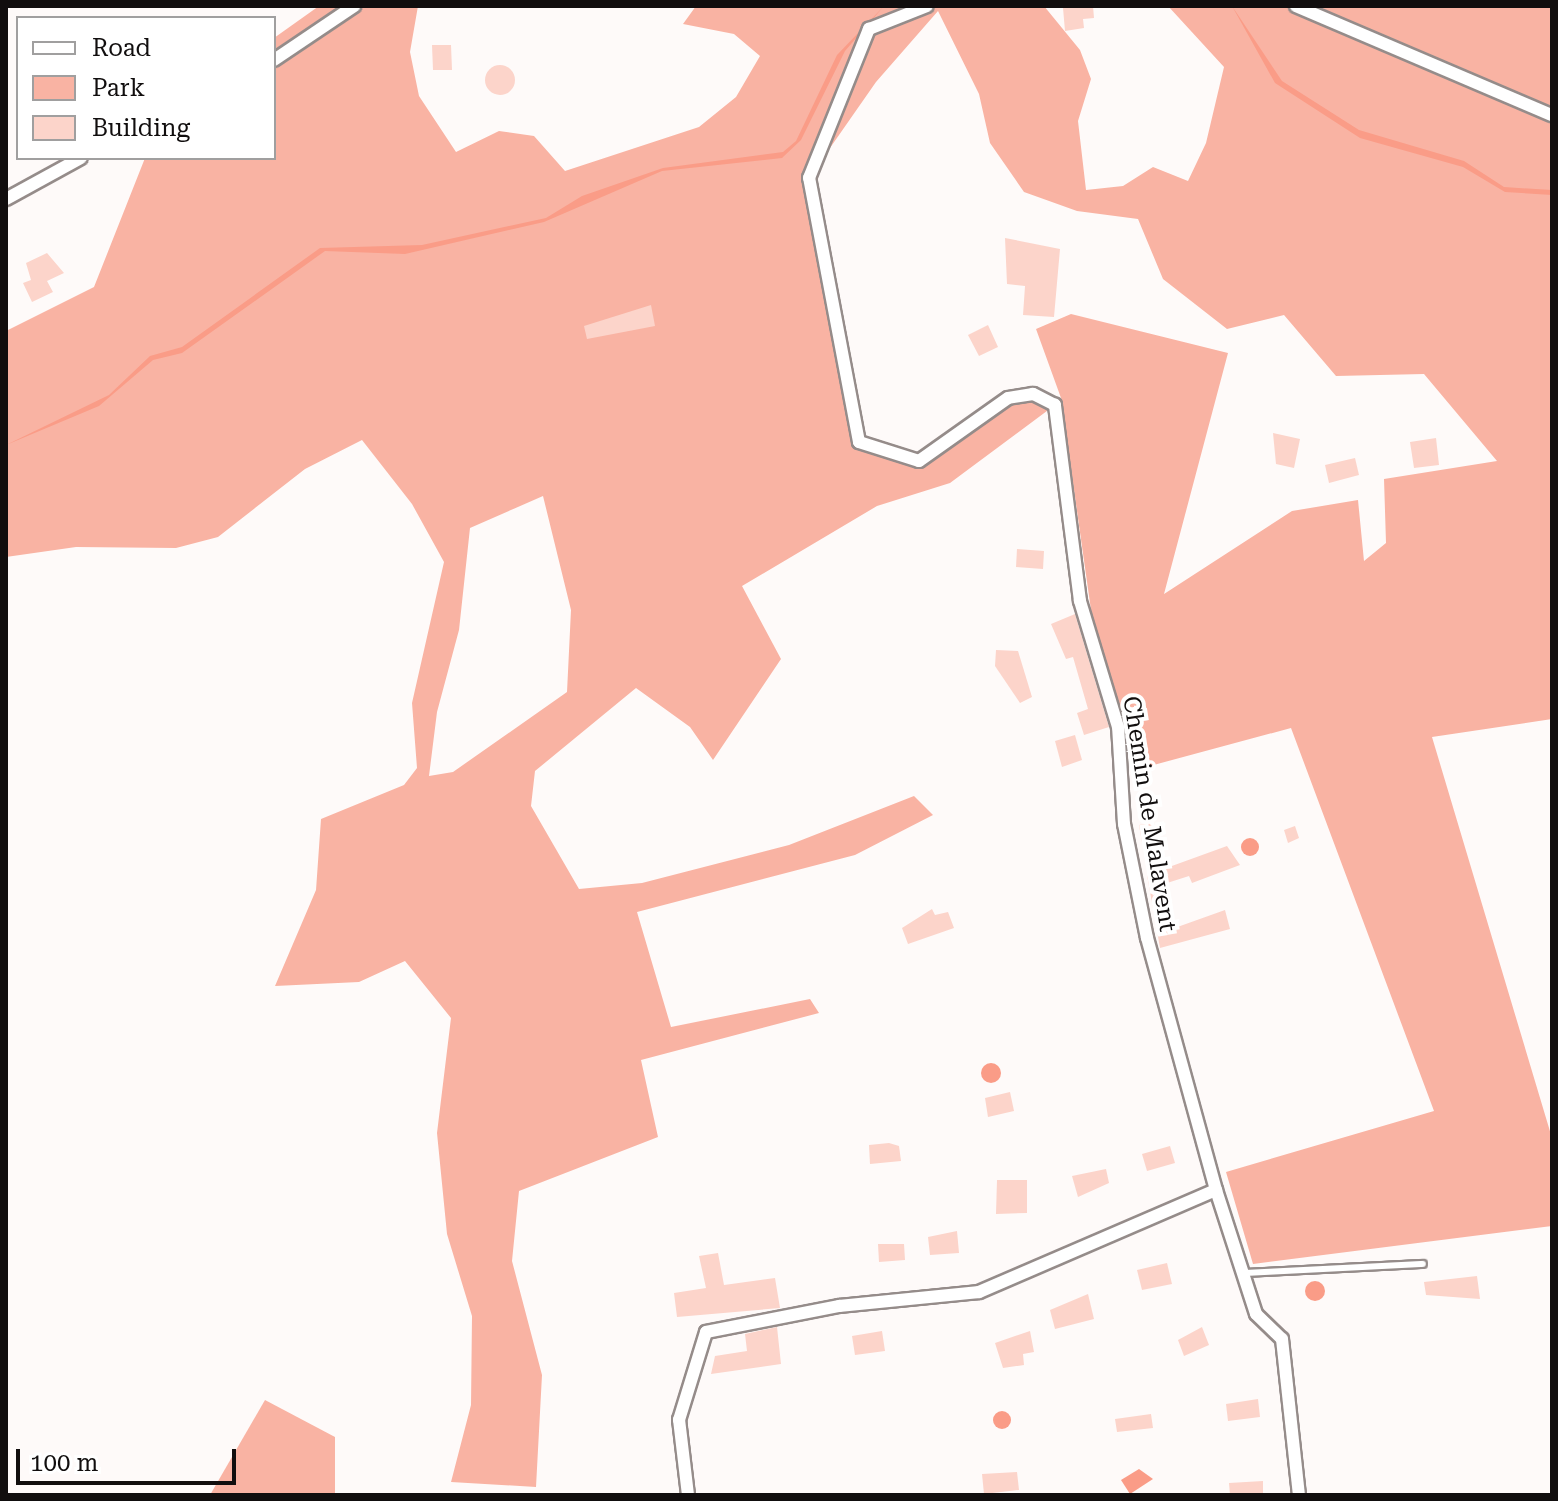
<!DOCTYPE html>
<html>
<head>
<meta charset="utf-8">
<style>
	body { margin:0 }
	#map { position:relative; width:1558px; height:1501px; overflow:hidden; background:#fefaf9; font-family:"Roboto Serif",serif }
	div>[style] { position:absolute }
	[style*='--x'] { left:calc(var(--x)*1px); top:calc(var(--y)*1px); width:calc(var(--w)*1px); rotate:calc(var(--a)*1deg) }
	.green>* { inset:0; background:#f9b3a3 }
	.water>* { inset:0; background:#fa9c87 }
	.round { border-radius:50% }
	.building>* { inset:0; background:#fcd4ca }
	.roads { filter:drop-shadow(2px 0 #958c8a) drop-shadow(-2px 0 #958c8a) drop-shadow(0 2px #958c8a) drop-shadow(0 -2px #958c8a) }
	.lane>* { height:6px; margin:-3px; padding:0 3px; transform-origin:3px; border-radius:3px; background:#fff }
	.street>* { height:12px; margin:-6px; padding:0 6px; transform-origin:6px; border-radius:6px; background:#fff }
	span { translate:-50% -50%; white-space:nowrap; text-align:center; line-height:1.15; -webkit-text-stroke:8px #fff; paint-order:stroke }
	.street-label { font-size:24px; color:#110e0e }
	.frame { position:absolute; inset:0; border:8px solid #110e0e; pointer-events:none }
	.legend { position:absolute; left:16px; top:16px; width:260px; height:144px; box-sizing:border-box; background:#fff; border:2px solid #a09f9f; margin:0; padding:10px 14px; list-style:none; font-size:24px; color:#110e0e }
	.legend li { display:flex; align-items:center; gap:16px; height:40px }
	.legend b { width:40px; border:2px solid #a09f9f }
	.scale { position:absolute; left:16px; top:1449px; width:220px; height:36px; box-sizing:border-box; border:4px solid #110e0e; border-top:0; padding-left:10px; font-size:24px; line-height:28px; white-space:nowrap; color:#110e0e; -webkit-text-stroke:6px #fff; paint-order:stroke }
</style>
</head>
<body>
<div id="map">
	<div class="green">
		<i style="clip-path:polygon(evenodd,319px 6px,418px 6px,410px 52px,419px 96px,456px 152px,499px 131px,534px 136px,565px 171px,699px 127px,736px 97px,760px 56px,734px 34px,683px 24px,696px 6px,1044px 6px,1080px 50px,1091px 79px,1078px 121px,1086px 190px,1123px 186px,1153px 167px,1188px 181px,1206px 143px,1224px 67px,1168px 6px,1552px 6px,1552px 719px,1432px 737px,1552px 1138px,1552px 1226px,1253px 1264px,1226px 1172px,1434px 1111px,1291px 728px,1135px 770px,1092px 617px,1061px 398px,1036px 329px,1071px 314px,1228px 353px,1164px 594px,1292px 511px,1358px 500px,1364px 561px,1386px 543px,1384px 479px,1497px 461px,1424px 374px,1336px 376px,1284px 315px,1227px 329px,1163px 279px,1138px 219px,1077px 211px,1024px 192px,990px 143px,979px 94px,938px 11px,876px 82px,809px 178px,859px 442px,919px 461px,1008px 398px,1033px 394px,1055px 405px,950px 483px,877px 506px,742px 586px,781px 659px,713px 760px,690px 727px,636px 688px,535px 771px,531px 806px,579px 889px,642px 883px,789px 845px,914px 796px,933px 815px,855px 855px,637px 912px,671px 1027px,810px 999px,819px 1013px,641px 1060px,658px 1137px,519px 1191px,512px 1261px,542px 1375px,536px 1487px,451px 1482px,471px 1405px,472px 1316px,447px 1234px,437px 1133px,451px 1018px,405px 961px,359px 982px,275px 986px,316px 890px,321px 819px,404px 785px,417px 768px,412px 703px,444px 562px,412px 504px,362px 440px,305px 469px,218px 537px,176px 548px,76px 547px,6px 557px,6px 331px,94px 287px,145px 158px,274px 158px,274px 38px,319px 6px,543px 496px,571px 610px,567px 692px,453px 772px,429px 776px,437px 712px,459px 630px,470px 528px,543px 496px)"></i>
		<i style="clip-path:polygon(265px 1400px,335px 1437px,335px 1495px,210px 1495px)"></i>
	</div>
	<div class="water">
		<i style="clip-path:polygon(884px 6px,845px 51px,801px 140px,782px 158px,662px 171px,544px 222px,405px 254px,325px 251px,182px 353px,153px 360px,99px 406px,6px 445px,109px 395px,150px 356px,182px 347px,320px 248px,422px 245px,546px 218px,582px 196px,663px 168px,783px 152px,796px 141px,837px 55px)"></i>
		<i style="clip-path:polygon(1232px 6px,1282px 81px,1359px 130px,1464px 161px,1504px 187px,1552px 190px,1552px 195px,1505px 192px,1463px 167px,1360px 138px,1275px 83px)"></i>
		<i class="round" style="left:1241px;top:838px;width:18px;height:18px"></i>
		<i class="round" style="left:981px;top:1063px;width:20px;height:20px"></i>
		<i class="round" style="left:1305px;top:1281px;width:20px;height:20px"></i>
		<i class="round" style="left:993px;top:1411px;width:18px;height:18px"></i>
		<i style="clip-path:polygon(1139px 1469px,1153px 1479px,1130px 1494px,1121px 1480px)"></i>
	</div>
	<div class="building">
		<i style="clip-path:polygon(1093px 6px,1094px 18px,1083px 19px,1084px 28px,1065px 31px,1063px 8px)"></i>
		<i style="clip-path:polygon(432px 45px,451px 45px,452px 70px,433px 70px)"></i>
		<i class="round" style="left:485px;top:65px;width:30px;height:30px"></i>
		<i style="clip-path:polygon(1005px 238px,1060px 249px,1054px 317px,1023px 315px,1025px 286px,1007px 284px)"></i>
		<i style="clip-path:polygon(47px 253px,64px 273px,47px 281px,53px 292px,32px 302px,23px 283px,31px 280px,26px 263px)"></i>
		<i style="clip-path:polygon(651px 305px,655px 326px,587px 339px,584px 326px)"></i>
		<i style="clip-path:polygon(988px 325px,998px 347px,979px 356px,968px 335px)"></i>
		<i style="clip-path:polygon(1273px 433px,1300px 439px,1294px 468px,1276px 464px)"></i>
		<i style="clip-path:polygon(1436px 438px,1439px 465px,1414px 468px,1410px 442px)"></i>
		<i style="clip-path:polygon(1355px 458px,1359px 475px,1329px 483px,1325px 465px)"></i>
		<i style="clip-path:polygon(1017px 549px,1044px 551px,1043px 569px,1016px 567px)"></i>
		<i style="clip-path:polygon(1075px 614px,1109px 727px,1084px 735px,1077px 713px,1088px 709px,1073px 657px,1066px 659px,1051px 624px)"></i>
		<i style="clip-path:polygon(996px 650px,1018px 651px,1032px 697px,1020px 703px,995px 666px)"></i>
		<i style="clip-path:polygon(1075px 735px,1082px 760px,1062px 767px,1055px 741px)"></i>
		<i style="clip-path:polygon(1153px 823px,1156px 840px,1142px 842px,1139px 825px)"></i>
		<i style="clip-path:polygon(1295px 826px,1299px 838px,1288px 843px,1284px 830px)"></i>
		<i style="clip-path:polygon(1227px 846px,1240px 865px,1192px 883px,1189px 876px,1167px 883px,1169px 892px,1159px 895px,1169px 930px,1225px 910px,1230px 929px,1160px 948px,1147px 875px)"></i>
		<i style="clip-path:polygon(932px 909px,935px 915px,948px 912px,954px 928px,908px 944px,902px 928px)"></i>
		<i style="clip-path:polygon(1010px 1092px,1014px 1111px,988px 1117px,985px 1098px)"></i>
		<i style="clip-path:polygon(889px 1143px,899px 1146px,901px 1161px,870px 1164px,869px 1145px)"></i>
		<i style="clip-path:polygon(1170px 1146px,1175px 1163px,1147px 1171px,1142px 1154px)"></i>
		<i style="clip-path:polygon(1106px 1169px,1109px 1183px,1078px 1197px,1072px 1176px)"></i>
		<i style="clip-path:polygon(997px 1180px,1027px 1180px,1027px 1213px,996px 1214px)"></i>
		<i style="clip-path:polygon(957px 1231px,959px 1253px,930px 1255px,928px 1237px)"></i>
		<i style="clip-path:polygon(878px 1244px,904px 1244px,905px 1260px,879px 1262px)"></i>
		<i style="clip-path:polygon(718px 1253px,724px 1285px,775px 1278px,780px 1308px,677px 1317px,674px 1293px,706px 1288px,699px 1256px)"></i>
		<i style="clip-path:polygon(1167px 1263px,1172px 1284px,1142px 1290px,1137px 1270px)"></i>
		<i style="clip-path:polygon(1477px 1276px,1480px 1299px,1426px 1295px,1424px 1282px)"></i>
		<i style="clip-path:polygon(1088px 1294px,1094px 1319px,1055px 1329px,1050px 1310px)"></i>
		<i style="clip-path:polygon(777px 1327px,781px 1364px,711px 1374px,715px 1356px,747px 1351px,745px 1334px)"></i>
		<i style="clip-path:polygon(1202px 1327px,1209px 1345px,1184px 1356px,1178px 1340px)"></i>
		<i style="clip-path:polygon(882px 1331px,885px 1351px,855px 1355px,852px 1336px)"></i>
		<i style="clip-path:polygon(1030px 1331px,1034px 1352px,1023px 1354px,1024px 1365px,1003px 1368px,995px 1343px)"></i>
		<i style="clip-path:polygon(1258px 1399px,1260px 1417px,1228px 1421px,1226px 1404px)"></i>
		<i style="clip-path:polygon(1151px 1414px,1153px 1428px,1117px 1432px,1115px 1419px)"></i>
		<i style="clip-path:polygon(1017px 1472px,1019px 1490px,984px 1494px,982px 1474px)"></i>
		<i style="clip-path:polygon(1263px 1481px,1263px 1495px,1230px 1495px,1229px 1483px)"></i>
	</div>
	<div class="roads">
		<div class="lane">
			<i style="--x:1243;--y:1273;--w:180;--a:-2.9"></i>
		</div>
		<div class="street">
			<i style="--x:1296;--y:6;--w:278;--a:23.1"></i>
			<i style="--x:274;--y:60;--w:97;--a:-34"></i>
			<i style="--x:6;--y:199;--w:85;--a:-28.7"></i>
			<i style="--x:1216;--y:1190;--w:130;--a:72.1"></i>
			<i style="--x:1256;--y:1314;--w:36;--a:44"></i>
			<i style="--x:1282;--y:1339;--w:157;--a:83.8"></i>
			<i style="--x:688;--y:1495;--w:76;--a:-96.8"></i>
			<i style="--x:679;--y:1420;--w:92;--a:-72.9"></i>
			<i style="--x:706;--y:1332;--w:136;--a:-11.1"></i>
			<i style="--x:839;--y:1306;--w:141;--a:-5.7"></i>
			<i style="--x:979;--y:1292;--w:258;--a:-23.3"></i>
			<i style="--x:1216;--y:1190;--w:261;--a:-105.3"></i>
			<i style="--x:1147;--y:938;--w:116;--a:-101.4"></i>
			<i style="--x:1124;--y:824;--w:97;--a:-93.5"></i>
			<i style="--x:1118;--y:727;--w:132;--a:-106.8"></i>
			<i style="--x:1080;--y:601;--w:198;--a:-97.3"></i>
			<i style="--x:1055;--y:405;--w:25;--a:-153"></i>
			<i style="--x:1033;--y:394;--w:25;--a:171"></i>
			<i style="--x:1008;--y:398;--w:109;--a:144.7"></i>
			<i style="--x:919;--y:461;--w:63;--a:-162.4"></i>
			<i style="--x:859;--y:442;--w:269;--a:-100.7"></i>
			<i style="--x:809;--y:178;--w:161;--a:-68.1"></i>
			<i style="--x:869;--y:29;--w:62;--a:-21.6"></i>
		</div>
	</div>
	<div class="street-label">
		<span style="left:1149px;top:814px;rotate:81deg">Chemin de Malavent</span>
	</div>
	<div class="frame"></div>
	<ul class="legend">
	<li><b style="height:10px;background:#fff"></b>Road</li>
	<li><b style="height:22px;background:#f9b3a3"></b>Park</li>
	<li><b style="height:22px;background:#fcd4ca"></b>Building</li>
	</ul>
	<div class="scale">100 m</div>
</div>
</body>
</html>
